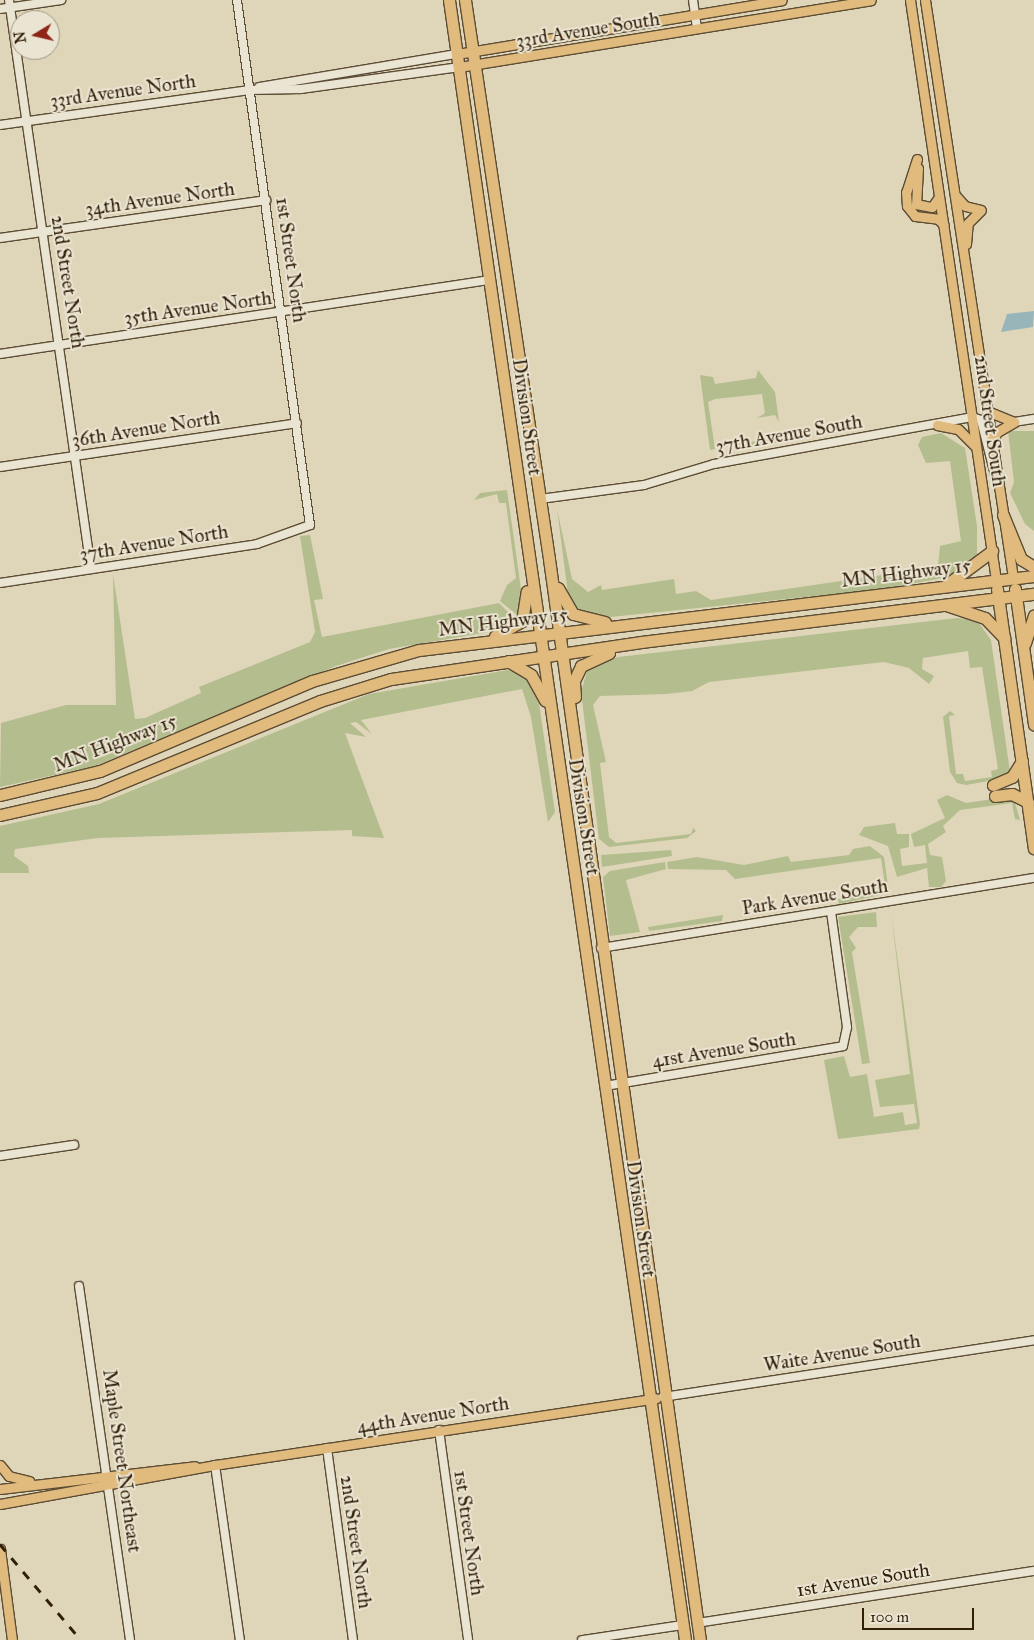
<!DOCTYPE html>
<html>
<head>
<meta charset="utf-8">
<style>
	body { margin:0 }
	#map { position:relative; width:1034px; height:1640px; overflow:hidden; background:#dfd6ba; font-family:"IM FELL Great Primer",serif }
	div>[style] { position:absolute }
	[style*='--x'] { left:calc(var(--x)*1px); top:calc(var(--y)*1px); width:calc(var(--w)*1px); rotate:calc(var(--a)*1deg) }
	.green>* { inset:0; background:#b4bd8e }
	.water>* { inset:0; background:#98b6ba }
	.roads { filter:drop-shadow(1px 0 #5c4c34) drop-shadow(-1px 0 #5c4c34) drop-shadow(0 1px #5c4c34) drop-shadow(0 -1px #5c4c34) }
	.minor>* { height:8px; margin:-4px; padding:0 4px; transform-origin:4px; border-radius:4px; background:#eae4d2 }
	.major>* { height:9px; margin:-4.5px; padding:0 4.5px; transform-origin:4.5px; border-radius:4.5px; background:#e0bb7d }
	.highway>* { height:11px; margin:-5.5px; padding:0 5.5px; transform-origin:5.5px; border-radius:5.5px; background:#e0bb7d }
	.rail>* { height:2.5px; margin-top:-1.25px; transform-origin:0; background:repeating-linear-gradient(90deg,#311e07 0 9px,transparent 0 18px) }
	span { translate:-50% -50%; white-space:nowrap; text-align:center; line-height:1.15; -webkit-text-stroke:4px #eae4d2; paint-order:stroke }
	.street-label { font-size:19px; color:#311e07 }
	.north { position:absolute; left:10px; top:10px; width:50px; height:50px; box-sizing:border-box; background:#eae4d2; border:1px solid #a09581; border-radius:50%; rotate:261deg; font-size:14px; font-weight:700; line-height:20px; text-align:center; color:#311e07 }
	.north::after { content:''; display:block; margin:auto; width:18px; height:22px; background:#8f2418; clip-path:polygon(50% 0,100% 100%,50% 72%,0 100%) }
	.scale { position:absolute; left:862px; top:1608px; width:112px; height:22px; box-sizing:border-box; border:2px solid #311e07; border-top:0; padding-left:6px; font-size:15px; line-height:18px; white-space:nowrap; color:#311e07; -webkit-text-stroke:4px #eae4d2; paint-order:stroke }
</style>
</head>
<body>
<div id="map">
	<div class="green">
		<i style="clip-path:polygon(758px 370px,775px 392px,779px 422px,775px 415px,757px 418px,765px 413px,762px 394px,715px 399px,708px 402px,715px 449px,710px 450px,700px 375px,713px 377px,715px 384px,756px 378px)"></i>
		<i style="clip-path:polygon(780px 431px,780px 442px,730px 449px,731px 439px,737px 444px,778px 438px)"></i>
		<i style="clip-path:polygon(1008px 431px,1034px 431px,1034px 531px,1025px 524px,1010px 493px,1014px 482px)"></i>
		<i style="clip-path:polygon(941px 433px,965px 448px,977px 526px,977px 557px,954px 576px,883px 589px,601px 618px,576px 611px,568px 594px,557px 509px,572px 579px,588px 592px,601px 585px,602px 590px,674px 579px,676px 594px,696px 591px,711px 600px,938px 567px,940px 546px,961px 541px,950px 461px,926px 463px,918px 445px,922px 437px)"></i>
		<i style="clip-path:polygon(507px 490px,521px 589px,517px 615px,500px 601px,507px 585px,516px 578px,506px 503px,499px 503px,497px 494px,474px 500px,480px 493px)"></i>
		<i style="clip-path:polygon(310px 535px,323px 599px,314px 600px,322px 637px,499px 603px,516px 620px,500px 630px,389px 649px,336px 666px,95px 766px,0 787px,1px 723px,66px 705px,116px 705px,113px 574px,135px 719px,145px 718px,201px 693px,199px 687px,310px 642px,315px 632px,300px 536px)"></i>
		<i style="clip-path:polygon(957px 618px,977px 620px,991px 640px,1010px 772px,994px 780px,966px 785px,957px 783px,950px 772px,943px 717px,950px 711px,955px 715px,949px 716px,956px 774px,963px 774px,965px 781px,992px 777px,991px 771px,998px 769px,982px 667px,970px 668px,968px 651px,923px 658px,922px 669px,934px 676px,929px 684px,909px 668px,884px 662px,709px 682px,692px 691px,666px 694px,600px 696px,593px 705px,606px 762px,600px 763px,609px 837px,616px 843px,691px 834px,693px 828px,696px 831px,687px 838px,609px 847px,599px 839px,581px 692px,588px 668px,618px 657px)"></i>
		<i style="clip-path:polygon(508px 670px,524px 675px,539px 703px,555px 812px,548px 822px,531px 717px,522px 689px,361px 720px,372px 734px,356px 722px,350px 723px,366px 737px,345px 733px,384px 838px,352px 836px,352px 830px,98px 838px,15px 849px,14px 856px,28px 866px,29px 873px,0 873px,0 826px,99px 804px,369px 694px)"></i>
		<i style="clip-path:polygon(947px 795px,966px 803px,1013px 796px,1020px 820px,1015px 819px,1012px 803px,960px 810px,943px 826px,946px 832px,928px 844px,930px 855px,942px 857px,946px 881px,941px 887px,929px 887px,927px 868px,897px 877px,888px 846px,859px 835px,864px 827px,895px 823px,897px 834px,909px 834px,909px 847px,900px 849px,902px 866px,927px 863px,925px 845px,914px 847px,911px 834px,945px 818px,937px 800px)"></i>
		<i style="clip-path:polygon(870px 846px,884px 857px,889px 893px,839px 904px,838px 899px,886px 891px,881px 858px,735px 879px,726px 870px,668px 869px,667px 862px,697px 857px,744px 865px,788px 856px,791px 862px,849px 855px,853px 849px)"></i>
		<i style="clip-path:polygon(671px 850px,672px 856px,602px 867px,601px 855px)"></i>
		<i style="clip-path:polygon(665px 862px,666px 869px,626px 880px,640px 932px,610px 936px,603px 877px,610px 871px)"></i>
		<i style="clip-path:polygon(891px 911px,920px 1124px,919px 1129px,838px 1139px,824px 1060px,844px 1056px,850px 1077px,867px 1074px,874px 1117px,903px 1112px,905px 1125px,917px 1123px,914px 1104px,880px 1107px,875px 1080px,910px 1074px)"></i>
		<i style="clip-path:polygon(876px 912px,877px 927px,858px 927px,849px 937px,856px 948px,852px 952px,870px 1063px,862px 1064px,838px 917px)"></i>
		<i style="clip-path:polygon(723px 915px,722px 921px,649px 931px,648px 927px)"></i>
	</div>
	<div class="water">
		<i style="clip-path:polygon(1034px 311px,1033px 327px,1001px 332px,1007px 314px)"></i>
	</div>
	<div class="roads">
		<div class="minor">
			<i style="--x:9;--y:0;--w:575;--a:81.8"></i>
			<i style="--x:693;--y:0;--w:29;--a:82"></i>
			<i style="--x:0;--y:9;--w:62;--a:-8.4"></i>
			<i style="--x:259;--y:87;--w:201;--a:-9.5"></i>
			<i style="--x:0;--y:125;--w:252;--a:-8"></i>
			<i style="--x:250;--y:90;--w:51;--a:-1.1"></i>
			<i style="--x:301;--y:89;--w:160;--a:-7.9"></i>
			<i style="--x:0;--y:238;--w:269;--a:-8.1"></i>
			<i style="--x:0;--y:354;--w:495;--a:-8.6"></i>
			<i style="--x:1014;--y:422;--w:20;--a:-9"></i>
			<i style="--x:0;--y:467;--w:300;--a:-8.4"></i>
			<i style="--x:540;--y:499;--w:105;--a:-7.7"></i>
			<i style="--x:644;--y:485;--w:73;--a:-16.7"></i>
			<i style="--x:714;--y:464;--w:262;--a:-10.3"></i>
			<i style="--x:972;--y:417;--w:9;--a:18"></i>
			<i style="--x:981;--y:420;--w:61;--a:75.7"></i>
			<i style="--x:0;--y:583;--w:260;--a:-8.6"></i>
			<i style="--x:257;--y:544;--w:56;--a:-19.7"></i>
			<i style="--x:310;--y:525;--w:530;--a:-97.92"></i>
			<i style="--x:601;--y:948;--w:439;--a:-9.2"></i>
			<i style="--x:605;--y:1086;--w:241;--a:-9.5"></i>
			<i style="--x:843;--y:1046;--w:19;--a:-78"></i>
			<i style="--x:847;--y:1027;--w:117;--a:-97.9"></i>
			<i style="--x:0;--y:1156;--w:75;--a:-8.5"></i>
			<i style="--x:79;--y:1286;--w:358;--a:81.8"></i>
			<i style="--x:663;--y:1397;--w:375;--a:-8.7"></i>
			<i style="--x:439;--y:1430;--w:212;--a:82.1"></i>
			<i style="--x:327;--y:1448;--w:194;--a:82.3"></i>
			<i style="--x:215;--y:1465;--w:177;--a:81.9"></i>
			<i style="--x:697;--y:1623;--w:341;--a:-8.8"></i>
			<i style="--x:582;--y:1640;--w:101;--a:-8.5"></i>
		</div>
		<div class="major">
			<i style="--x:910;--y:0;--w:586;--a:81.57"></i>
			<i style="--x:925;--y:0;--w:585;--a:81.34"></i>
			<i style="--x:457;--y:54;--w:329;--a:-9.4"></i>
			<i style="--x:459;--y:67;--w:417;--a:-9.2"></i>
			<i style="--x:917;--y:159;--w:35;--a:108"></i>
			<i style="--x:906;--y:192;--w:14;--a:86"></i>
			<i style="--x:907;--y:206;--w:13;--a:51"></i>
			<i style="--x:915;--y:216;--w:23;--a:7"></i>
			<i style="--x:938;--y:219;--w:8;--a:45"></i>
			<i style="--x:918;--y:168;--w:36;--a:93"></i>
			<i style="--x:916;--y:204;--w:16;--a:11"></i>
			<i style="--x:932;--y:207;--w:12;--a:-55"></i>
			<i style="--x:956;--y:196;--w:13;--a:48"></i>
			<i style="--x:965;--y:206;--w:16;--a:14"></i>
			<i style="--x:966;--y:244;--w:21;--a:-85"></i>
			<i style="--x:968;--y:223;--w:18;--a:-45"></i>
			<i style="--x:987;--y:411;--w:29;--a:22"></i>
			<i style="--x:937;--y:425;--w:21;--a:11"></i>
			<i style="--x:958;--y:429;--w:23;--a:45"></i>
			<i style="--x:992;--y:443;--w:12;--a:-66"></i>
			<i style="--x:997;--y:432;--w:20;--a:-30"></i>
			<i style="--x:0;--y:1465;--w:14;--a:51"></i>
			<i style="--x:9;--y:1476;--w:21;--a:14"></i>
			<i style="--x:0;--y:1489;--w:196;--a:-6.7"></i>
			<i style="--x:0;--y:1504;--w:219;--a:-10.3"></i>
			<i style="--x:215;--y:1465;--w:446;--a:-8.6"></i>
			<i style="--x:0;--y:1549;--w:92;--a:82.5"></i>
		</div>
		<div class="highway">
			<i style="--x:449;--y:0;--w:1657;--a:81.81"></i>
			<i style="--x:465;--y:0;--w:565;--a:81.45"></i>
			<i style="--x:549;--y:559;--w:1091;--a:82.05"></i>
			<i style="--x:1003;--y:515;--w:48;--a:67.8"></i>
			<i style="--x:1021;--y:559;--w:15;--a:32"></i>
			<i style="--x:949;--y:583;--w:54;--a:-36.7"></i>
			<i style="--x:558;--y:588;--w:30;--a:60"></i>
			<i style="--x:573;--y:614;--w:33;--a:14"></i>
			<i style="--x:997;--y:589;--w:262;--a:81.9"></i>
			<i style="--x:1015;--y:589;--w:137;--a:82"></i>
			<i style="--x:946;--y:605;--w:41;--a:18.4"></i>
			<i style="--x:985;--y:618;--w:28;--a:46"></i>
			<i style="--x:495;--y:636;--w:31;--a:-29"></i>
			<i style="--x:522;--y:621;--w:30;--a:-81"></i>
			<i style="--x:1025;--y:643;--w:29;--a:-72"></i>
			<i style="--x:508;--y:661;--w:27;--a:31"></i>
			<i style="--x:531;--y:675;--w:29;--a:61"></i>
			<i style="--x:575;--y:697;--w:16;--a:-94"></i>
			<i style="--x:574;--y:681;--w:17;--a:-65"></i>
			<i style="--x:581;--y:666;--w:31;--a:-25"></i>
			<i style="--x:993;--y:785;--w:21;--a:-23"></i>
			<i style="--x:1012;--y:777;--w:19;--a:-58"></i>
			<i style="--x:0;--y:795;--w:103;--a:-13.5"></i>
			<i style="--x:100;--y:771;--w:230;--a:-23"></i>
			<i style="--x:312;--y:681;--w:111;--a:-16.2"></i>
			<i style="--x:419;--y:650;--w:619;--a:-6.86"></i>
			<i style="--x:995;--y:796;--w:17;--a:-7"></i>
			<i style="--x:1012;--y:794;--w:18;--a:27"></i>
			<i style="--x:0;--y:815;--w:99;--a:-12.8"></i>
			<i style="--x:97;--y:793;--w:241;--a:-22.4"></i>
			<i style="--x:320;--y:701;--w:74;--a:-17.2"></i>
			<i style="--x:391;--y:679;--w:253;--a:-8.4"></i>
			<i style="--x:641;--y:642;--w:396;--a:-7"></i>
		</div>
	</div>
	<div class="rail">
		<i style="--x:0;--y:1544;--w:126;--a:49.8"></i>
	</div>
	<div class="street-label">
		<span style="left:588px;top:30px;rotate:-9deg">33rd Avenue South</span>
		<span style="left:123px;top:91px;rotate:-8deg">33rd Avenue North</span>
		<span style="left:160px;top:199px;rotate:-8deg">34th Avenue North</span>
		<span style="left:291px;top:260px;rotate:82deg">1st Street North</span>
		<span style="left:68px;top:282px;rotate:81deg">2nd Street North</span>
		<span style="left:198px;top:308px;rotate:-8deg">35th Avenue North</span>
		<span style="left:527px;top:417px;rotate:82deg">Division Street</span>
		<span style="left:990px;top:421px;rotate:82deg">2nd Street South</span>
		<span style="left:146px;top:429px;rotate:-9deg">36th Avenue North</span>
		<span style="left:789px;top:434px;rotate:-10deg">37th Avenue South</span>
		<span style="left:154px;top:543px;rotate:-9deg">37th Avenue North</span>
		<span style="left:906px;top:573px;rotate:-7deg">MN Highway 15</span>
		<span style="left:503px;top:622px;rotate:-7deg">MN Highway 15</span>
		<span style="left:115px;top:743px;rotate:-21deg">MN Highway 15</span>
		<span style="left:584px;top:817px;rotate:81deg">Division Street</span>
		<span style="left:815px;top:897px;rotate:-9deg">Park Avenue South</span>
		<span style="left:724px;top:1050px;rotate:-9deg">41st Avenue South</span>
		<span style="left:641px;top:1219px;rotate:82deg">Division Street</span>
		<span style="left:842px;top:1353px;rotate:-9deg">Waite Avenue South</span>
		<span style="left:433px;top:1415px;rotate:-9deg">44th Avenue North</span>
		<span style="left:122px;top:1461px;rotate:82deg">Maple Street Northeast</span>
		<span style="left:469px;top:1533px;rotate:82deg">1st Street North</span>
		<span style="left:356px;top:1542px;rotate:82deg">2nd Street North</span>
		<span style="left:863px;top:1580px;rotate:-9deg">1st Avenue South</span>
	</div>
	<div class="north">N</div>
	<div class="scale">100 m</div>
</div>
</body>
</html>
